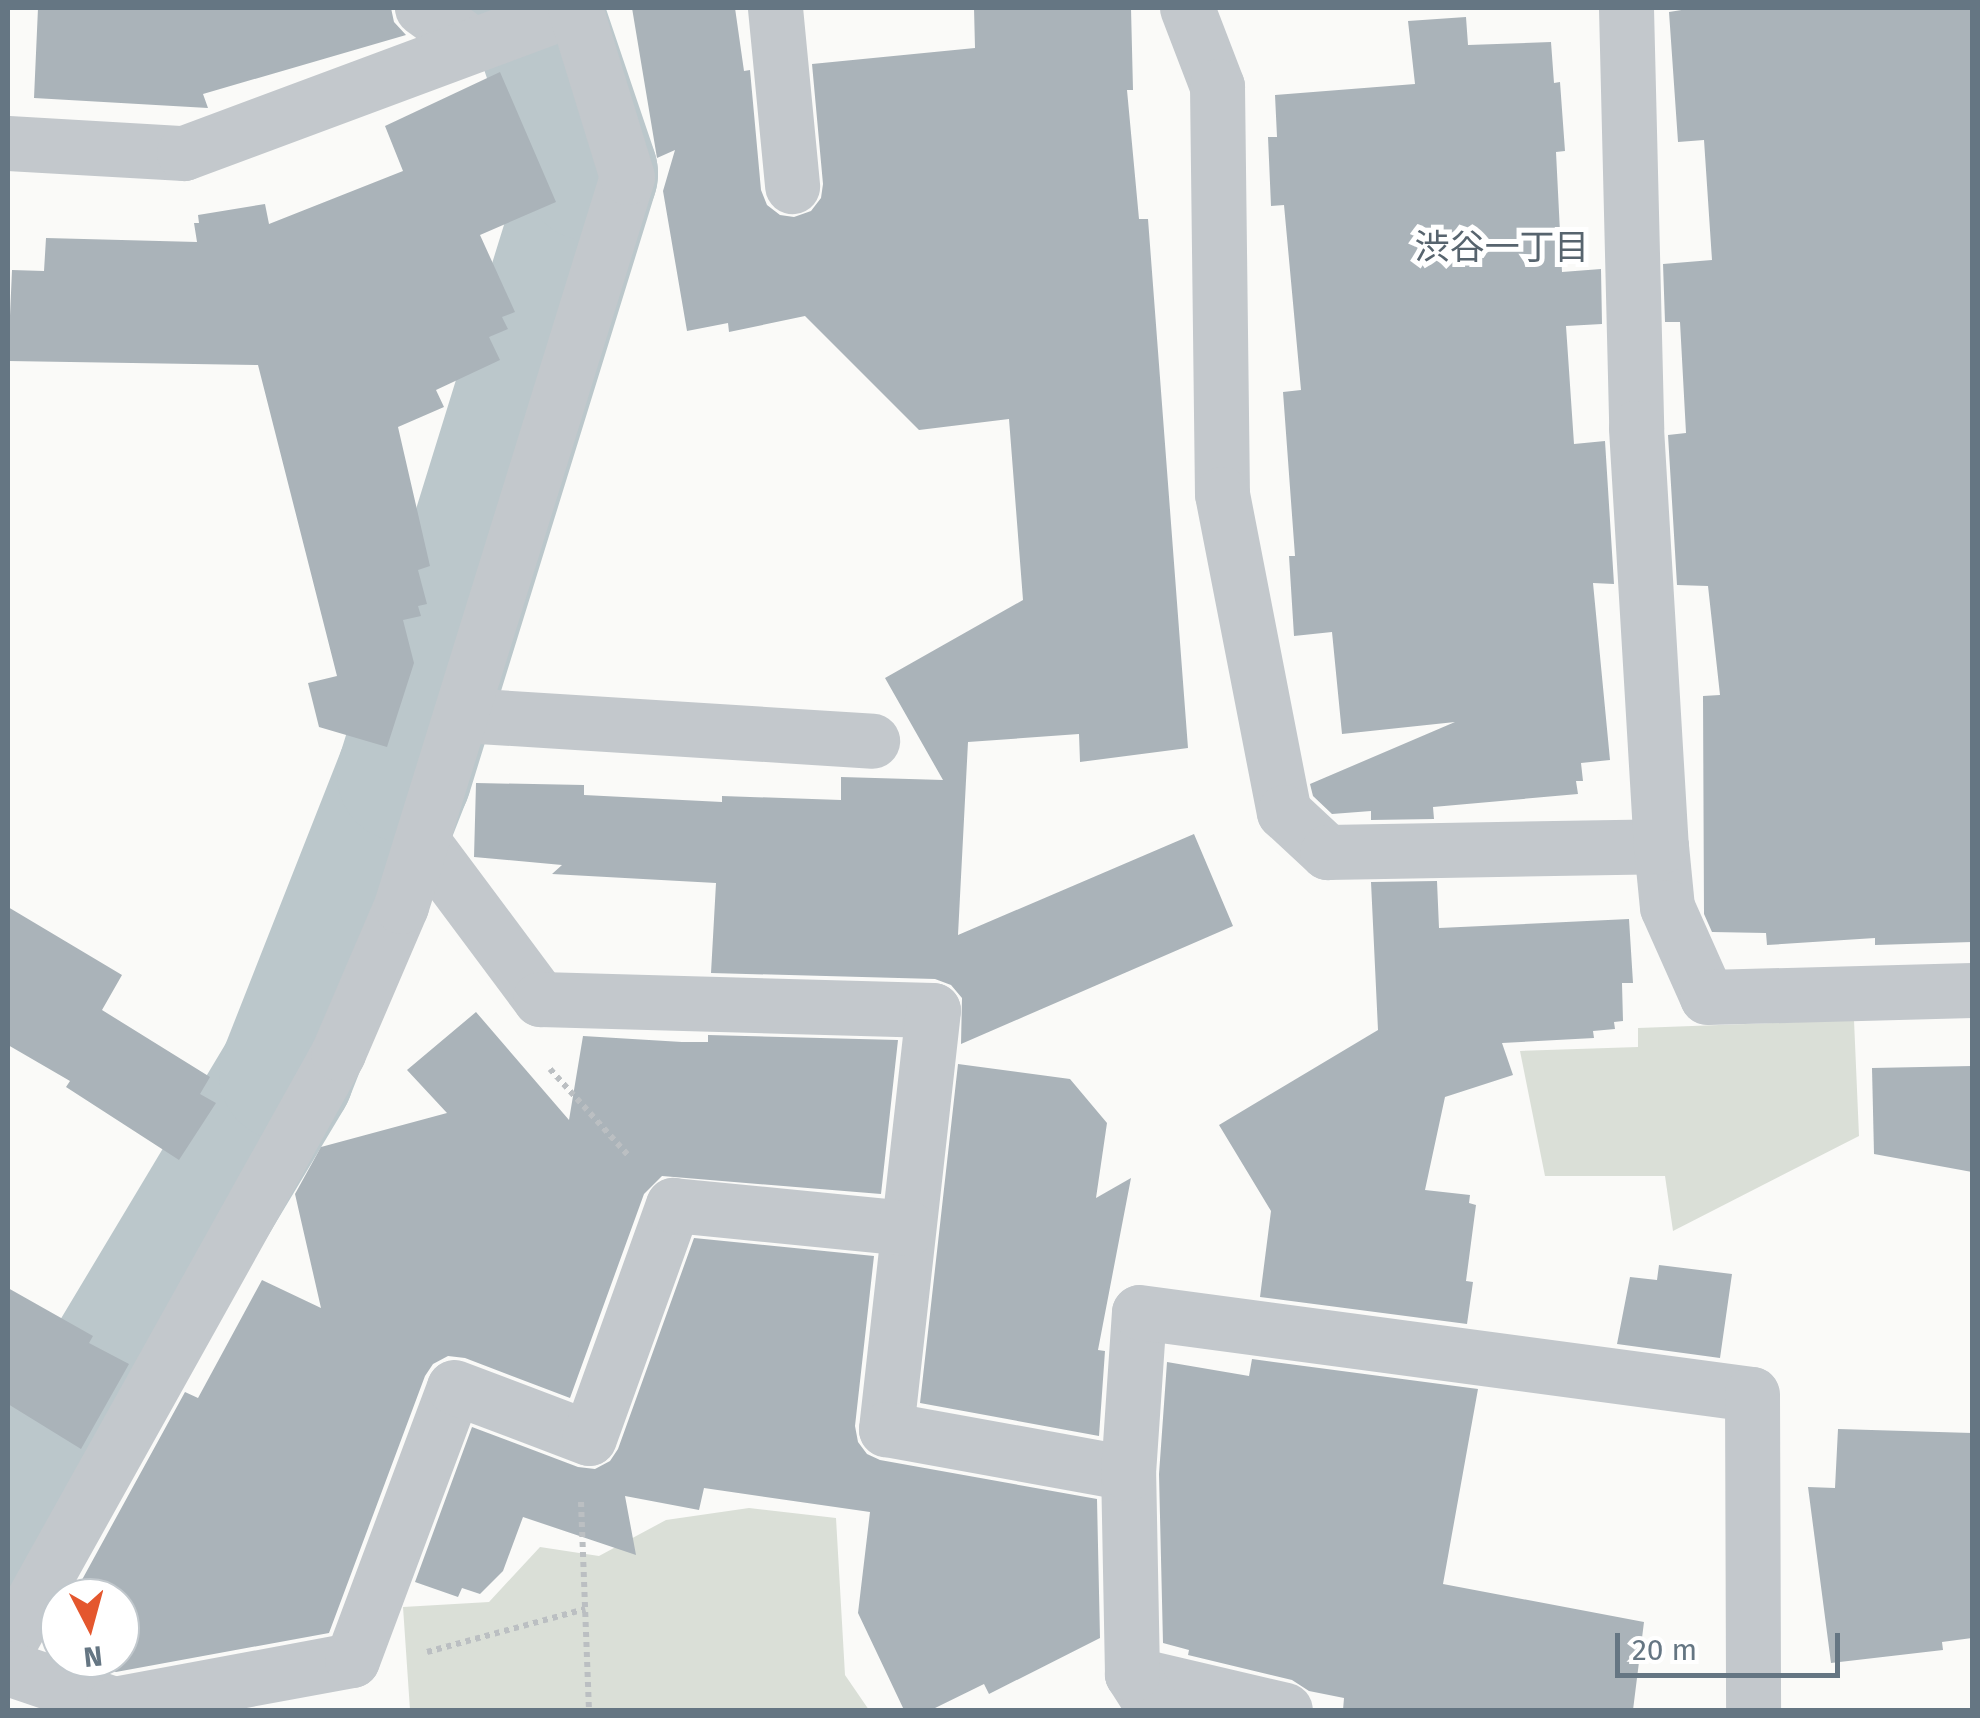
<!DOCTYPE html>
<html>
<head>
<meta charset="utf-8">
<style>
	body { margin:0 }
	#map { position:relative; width:1980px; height:1718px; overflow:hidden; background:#fafaf8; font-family:"Fira Sans","Noto Sans JP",sans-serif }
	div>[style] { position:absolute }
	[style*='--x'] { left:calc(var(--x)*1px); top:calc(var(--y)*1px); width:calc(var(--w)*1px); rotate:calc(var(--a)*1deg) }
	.green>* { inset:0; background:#dadfd7 }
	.river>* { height:135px; margin:-67.5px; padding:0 67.5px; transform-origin:67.5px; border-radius:67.5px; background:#bbc7cb }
	.building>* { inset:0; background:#aab3b9 }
	.path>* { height:6px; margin-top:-3px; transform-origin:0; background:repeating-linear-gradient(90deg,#bbbfc2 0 5px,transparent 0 10px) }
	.minor>* { height:55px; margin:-27.5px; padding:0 27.5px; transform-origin:27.5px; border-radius:27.5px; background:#c3c8cc }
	span { translate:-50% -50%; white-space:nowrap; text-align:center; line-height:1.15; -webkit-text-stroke:10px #fff; paint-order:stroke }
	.neighbourhood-label { font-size:35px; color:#57646e }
	.frame { position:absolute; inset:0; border:10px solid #657683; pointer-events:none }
	.north { position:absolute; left:40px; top:1578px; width:100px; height:100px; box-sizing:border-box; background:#fff; border:2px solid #c1c8cd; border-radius:50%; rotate:174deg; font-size:28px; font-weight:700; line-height:40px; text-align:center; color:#657683 }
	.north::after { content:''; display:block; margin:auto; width:35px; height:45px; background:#e4572e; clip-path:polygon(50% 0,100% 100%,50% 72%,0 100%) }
	.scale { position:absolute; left:1615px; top:1633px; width:225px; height:45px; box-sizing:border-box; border:5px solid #657683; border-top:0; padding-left:12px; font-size:30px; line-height:35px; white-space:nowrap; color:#657683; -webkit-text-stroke:8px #fff; paint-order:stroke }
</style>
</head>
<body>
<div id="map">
	<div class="green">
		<i style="clip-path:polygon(1854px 1020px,1859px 1136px,1673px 1231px,1665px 1176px,1545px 1176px,1520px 1051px,1638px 1047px,1638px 1028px)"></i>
		<i style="clip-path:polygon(749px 1508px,836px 1518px,845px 1675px,869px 1710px,410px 1710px,403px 1607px,489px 1602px,540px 1547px,599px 1556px,666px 1520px)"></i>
	</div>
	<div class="river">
		<i style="--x:8;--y:1537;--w:541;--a:-59.07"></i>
		<i style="--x:286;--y:1073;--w:321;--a:-68.5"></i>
		<i style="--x:404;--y:774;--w:629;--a:-72.8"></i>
		<i style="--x:590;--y:173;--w:174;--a:-108.7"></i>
	</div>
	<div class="building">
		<i style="clip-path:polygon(38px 8px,391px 8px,394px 22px,406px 35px,203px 94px,208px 108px,34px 98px)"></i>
		<i style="clip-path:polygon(632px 8px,735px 8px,744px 71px,750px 70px,761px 190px,767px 205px,780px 215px,794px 217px,811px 211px,821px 198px,823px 184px,812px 64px,975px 48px,974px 8px,1131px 8px,1133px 90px,1127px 90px,1139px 219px,1148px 219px,1188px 748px,1080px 762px,1079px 734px,968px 742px,958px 935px,1194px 834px,1233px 926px,961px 1044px,962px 998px,951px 985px,935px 979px,711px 973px,716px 883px,552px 874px,562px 865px,474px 857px,476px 783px,584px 785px,584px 795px,722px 802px,722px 796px,841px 800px,841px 777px,943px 780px,885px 678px,1023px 600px,1009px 419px,919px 430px,805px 316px,729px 332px,728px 323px,687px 331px,663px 191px,675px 150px,657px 158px)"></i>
		<i style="clip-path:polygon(1694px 8px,1972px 8px,1972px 942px,1875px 945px,1875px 938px,1767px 945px,1766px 933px,1712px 932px,1704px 914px,1703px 696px,1720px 695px,1708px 586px,1677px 585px,1668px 435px,1686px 433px,1680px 322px,1665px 322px,1663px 264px,1712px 260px,1704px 140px,1678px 142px,1669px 12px)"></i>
		<i style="clip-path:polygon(1466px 17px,1468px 45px,1551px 42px,1554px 83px,1560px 82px,1565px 151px,1556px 152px,1562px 272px,1601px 269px,1602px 324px,1566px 326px,1574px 444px,1605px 441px,1614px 584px,1593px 583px,1610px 760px,1581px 763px,1583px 781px,1576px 781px,1578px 794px,1433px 807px,1434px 819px,1371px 820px,1371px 811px,1332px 814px,1313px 796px,1310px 784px,1455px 722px,1342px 734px,1332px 632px,1294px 636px,1289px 556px,1295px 556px,1283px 392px,1301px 390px,1284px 205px,1271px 206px,1268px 137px,1277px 137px,1275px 95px,1415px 84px,1408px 21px)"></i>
		<i style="clip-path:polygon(500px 72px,556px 202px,480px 235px,515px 312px,502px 317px,508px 329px,489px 337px,500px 360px,436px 390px,444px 407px,398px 427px,430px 566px,418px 570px,427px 604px,418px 606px,421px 616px,403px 620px,414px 663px,387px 747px,319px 727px,308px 683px,337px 676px,258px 365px,8px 361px,12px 270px,44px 271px,46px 238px,197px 242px,194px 223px,199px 223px,198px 215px,265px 204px,269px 224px,403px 171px,385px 126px)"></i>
		<i style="clip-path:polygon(1437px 881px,1439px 928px,1629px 919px,1633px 983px,1622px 983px,1623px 1021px,1614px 1022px,1615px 1029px,1593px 1031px,1594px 1038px,1502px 1043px,1513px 1075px,1445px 1097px,1425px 1190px,1470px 1195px,1469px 1203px,1476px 1205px,1466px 1281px,1473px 1282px,1467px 1324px,1260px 1297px,1271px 1211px,1219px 1125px,1378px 1030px,1371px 882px)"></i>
		<i style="clip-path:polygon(8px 907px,122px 975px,102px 1010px,210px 1077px,200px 1094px,216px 1103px,179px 1160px,66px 1087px,70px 1081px,8px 1045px)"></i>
		<i style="clip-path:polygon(476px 1012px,569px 1120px,583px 1036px,682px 1042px,708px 1042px,708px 1035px,898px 1040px,881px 1194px,662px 1176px,644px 1194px,570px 1398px,465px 1358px,448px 1356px,433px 1364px,425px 1376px,329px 1633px,116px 1672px,76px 1658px,120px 1658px,120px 1598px,72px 1598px,185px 1392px,198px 1398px,262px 1280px,321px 1308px,295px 1194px,321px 1147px,447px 1113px,407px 1070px)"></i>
		<i style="clip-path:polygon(958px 1064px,1070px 1079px,1107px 1123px,1096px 1198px,1131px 1178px,1098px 1350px,1105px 1351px,1099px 1436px,920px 1403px)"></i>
		<i style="clip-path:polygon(1972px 1066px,1972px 1172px,1874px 1154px,1872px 1068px)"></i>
		<i style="clip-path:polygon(694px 1238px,874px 1256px,855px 1426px,858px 1442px,867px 1454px,880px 1460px,1097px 1499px,1100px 1638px,989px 1694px,984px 1684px,931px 1710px,904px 1710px,858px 1613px,870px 1512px,704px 1488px,699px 1510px,625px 1496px,636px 1555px,523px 1517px,503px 1571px,480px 1594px,462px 1588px,458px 1597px,415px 1582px,472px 1427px,578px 1467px,595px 1469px,610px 1461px,618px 1449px)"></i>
		<i style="clip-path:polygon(1659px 1265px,1732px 1274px,1720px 1358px,1617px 1344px,1630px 1277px,1657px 1280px)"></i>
		<i style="clip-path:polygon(8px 1288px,93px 1336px,89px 1343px,129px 1364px,81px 1449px,8px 1404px)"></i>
		<i style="clip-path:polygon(1252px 1359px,1478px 1389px,1443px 1584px,1644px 1622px,1633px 1710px,1343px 1710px,1344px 1698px,1309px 1691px,1292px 1680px,1188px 1655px,1189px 1650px,1163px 1643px,1159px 1474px,1167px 1362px,1249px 1376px)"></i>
		<i style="clip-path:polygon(1838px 1429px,1972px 1433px,1972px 1638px,1942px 1642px,1943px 1650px,1831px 1663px,1808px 1487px,1835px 1488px)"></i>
	</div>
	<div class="path">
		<i style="--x:550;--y:1069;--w:118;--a:47.8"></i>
		<i style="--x:581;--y:1502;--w:208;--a:87.8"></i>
		<i style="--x:427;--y:1652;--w:164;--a:-15.2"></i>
	</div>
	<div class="minor">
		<i style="--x:422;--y:8;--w:63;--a:36"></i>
		<i style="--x:775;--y:8;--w:179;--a:84.5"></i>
		<i style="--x:1187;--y:8;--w:84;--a:69"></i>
		<i style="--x:1217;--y:86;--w:408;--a:89.3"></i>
		<i style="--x:1222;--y:494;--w:324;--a:79"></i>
		<i style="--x:1284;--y:812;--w:59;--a:42.9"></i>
		<i style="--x:1327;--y:852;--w:334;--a:-1"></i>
		<i style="--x:1661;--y:846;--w:61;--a:84.4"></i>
		<i style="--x:1667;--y:907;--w:98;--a:66"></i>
		<i style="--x:1707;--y:997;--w:265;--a:-1.5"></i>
		<i style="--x:1626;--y:8;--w:420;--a:88.6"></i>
		<i style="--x:1636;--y:428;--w:419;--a:86.6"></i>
		<i style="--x:8;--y:143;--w:176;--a:3.3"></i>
		<i style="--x:184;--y:153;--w:415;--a:-20.4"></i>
		<i style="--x:463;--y:715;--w:410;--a:3.6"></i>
		<i style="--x:423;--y:842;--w:196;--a:53.3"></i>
		<i style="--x:540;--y:999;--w:393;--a:1.6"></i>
		<i style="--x:933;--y:1010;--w:422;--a:96.4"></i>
		<i style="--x:886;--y:1429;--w:246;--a:10.3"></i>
		<i style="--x:8;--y:1645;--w:678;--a:-60.86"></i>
		<i style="--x:338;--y:1053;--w:160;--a:-66.8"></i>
		<i style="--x:401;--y:906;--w:763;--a:-72.78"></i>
		<i style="--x:627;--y:177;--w:177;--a:-107.1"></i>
		<i style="--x:8;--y:1668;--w:112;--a:18.8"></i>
		<i style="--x:114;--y:1704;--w:242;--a:-10.5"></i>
		<i style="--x:352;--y:1660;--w:291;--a:-69.5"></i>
		<i style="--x:454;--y:1387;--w:144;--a:20.7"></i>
		<i style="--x:589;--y:1438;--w:248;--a:-70.2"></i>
		<i style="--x:673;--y:1205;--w:236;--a:5.6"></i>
		<i style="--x:1132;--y:1674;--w:157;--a:13.2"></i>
		<i style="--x:1155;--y:1710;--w:43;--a:-122.6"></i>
		<i style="--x:1132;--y:1674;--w:201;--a:-91.1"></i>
		<i style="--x:1128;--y:1473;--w:161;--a:-86.1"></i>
		<i style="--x:1139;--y:1312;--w:618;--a:7.62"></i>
		<i style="--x:1752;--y:1394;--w:316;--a:89.8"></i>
	</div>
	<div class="neighbourhood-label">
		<span style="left:1502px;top:247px">渋谷一丁目</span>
	</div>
	<div class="frame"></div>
	<div class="north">N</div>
	<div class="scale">20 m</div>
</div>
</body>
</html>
